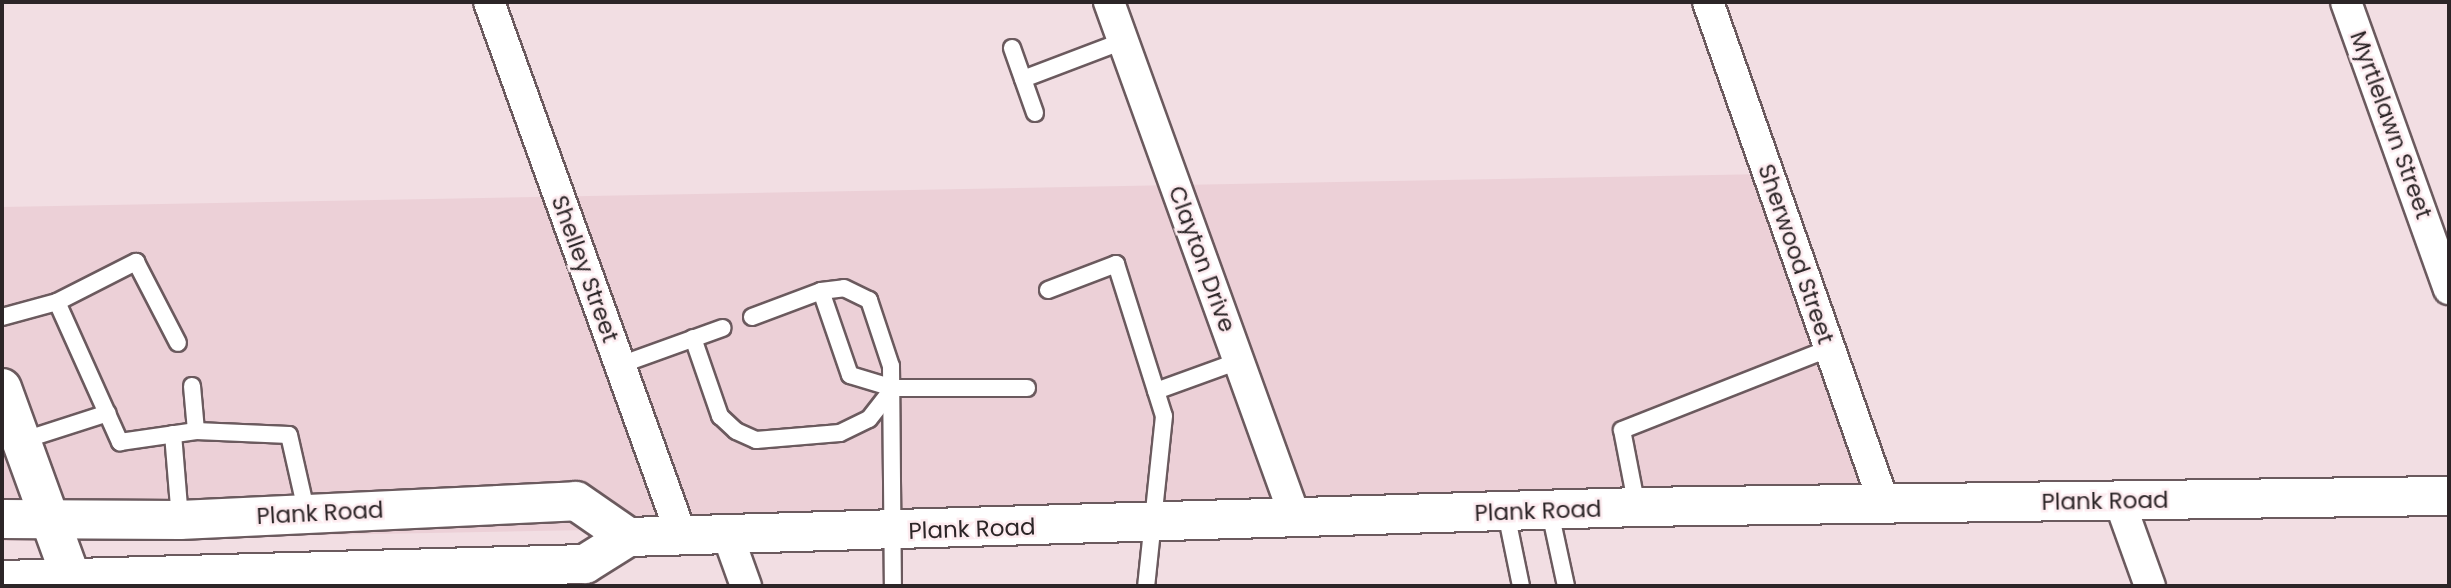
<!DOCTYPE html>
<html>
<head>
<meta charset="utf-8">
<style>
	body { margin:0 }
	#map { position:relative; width:2451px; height:588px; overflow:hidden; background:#f2dee3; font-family:Poppins,sans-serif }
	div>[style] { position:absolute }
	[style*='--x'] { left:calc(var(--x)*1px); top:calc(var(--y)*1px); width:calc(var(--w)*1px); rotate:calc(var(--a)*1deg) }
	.built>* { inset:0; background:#ecd0d7 }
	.roads { filter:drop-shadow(2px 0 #6b5a5e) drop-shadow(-2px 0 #6b5a5e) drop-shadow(0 2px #6b5a5e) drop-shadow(0 -2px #6b5a5e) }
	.service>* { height:16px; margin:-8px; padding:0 8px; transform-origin:8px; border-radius:8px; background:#fff }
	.minor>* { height:30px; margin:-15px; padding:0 15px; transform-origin:15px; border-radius:15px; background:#fff }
	.primary>* { height:38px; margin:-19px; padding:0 19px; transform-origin:19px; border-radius:19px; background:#fff }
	span { translate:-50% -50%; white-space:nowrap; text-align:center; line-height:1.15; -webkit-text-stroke:5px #fdecf0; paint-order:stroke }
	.street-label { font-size:23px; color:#2c2527 }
	.frame { position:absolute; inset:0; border:4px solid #2c2527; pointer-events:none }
</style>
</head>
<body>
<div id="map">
	<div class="built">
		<i style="clip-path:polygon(1768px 174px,1885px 506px,2px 541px,2px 207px)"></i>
	</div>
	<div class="roads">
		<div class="service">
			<i style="--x:1012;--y:48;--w:69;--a:70.5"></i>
			<i style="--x:1023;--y:79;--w:107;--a:-20.8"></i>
			<i style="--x:1048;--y:290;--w:73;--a:-20.9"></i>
			<i style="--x:1116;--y:264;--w:159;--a:72.5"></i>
			<i style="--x:1164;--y:416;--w:171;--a:96"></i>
			<i style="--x:821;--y:291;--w:89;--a:71"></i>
			<i style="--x:850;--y:375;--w:45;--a:16.8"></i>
			<i style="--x:893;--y:388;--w:134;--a:0"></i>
			<i style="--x:57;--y:302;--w:89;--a:-26.9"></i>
			<i style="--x:136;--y:262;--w:91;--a:62.6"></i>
			<i style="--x:2;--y:317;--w:57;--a:-15.3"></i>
			<i style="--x:57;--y:302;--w:154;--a:65.8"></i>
			<i style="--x:120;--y:442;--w:77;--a:-8.2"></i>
			<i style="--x:196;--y:431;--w:93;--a:2.5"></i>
			<i style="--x:289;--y:435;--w:81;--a:77.2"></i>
			<i style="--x:752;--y:317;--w:74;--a:-20.6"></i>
			<i style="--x:821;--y:291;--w:23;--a:-7"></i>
			<i style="--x:844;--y:288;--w:28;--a:26"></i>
			<i style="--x:869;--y:300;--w:70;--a:71.6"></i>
			<i style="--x:891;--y:366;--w:220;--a:89.5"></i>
			<i style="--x:693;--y:338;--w:83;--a:70.9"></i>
			<i style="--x:720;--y:416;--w:22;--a:43"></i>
			<i style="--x:736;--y:431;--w:22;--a:24"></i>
			<i style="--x:756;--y:440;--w:84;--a:-4.8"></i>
			<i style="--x:840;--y:433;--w:32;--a:-26"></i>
			<i style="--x:869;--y:419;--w:39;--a:-52"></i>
			<i style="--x:620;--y:365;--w:109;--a:-19.8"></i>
			<i style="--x:192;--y:386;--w:45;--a:84.9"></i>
			<i style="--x:1156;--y:391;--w:88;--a:-19.9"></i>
			<i style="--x:173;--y:434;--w:86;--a:85.3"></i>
			<i style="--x:21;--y:441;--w:91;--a:-17.8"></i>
			<i style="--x:1637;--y:507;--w:78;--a:-101"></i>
			<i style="--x:1622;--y:430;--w:224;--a:-21.5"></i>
			<i style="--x:1550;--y:512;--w:76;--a:77.8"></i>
			<i style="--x:1506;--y:513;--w:75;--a:78.4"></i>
		</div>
		<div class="minor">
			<i style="--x:489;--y:2;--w:569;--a:70.16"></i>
			<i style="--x:1109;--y:2;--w:548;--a:70.14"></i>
			<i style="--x:1708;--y:2;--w:534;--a:70.65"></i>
			<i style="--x:2346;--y:2;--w:305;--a:70.3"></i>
			<i style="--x:2119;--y:500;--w:91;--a:70.2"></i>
			<i style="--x:728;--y:536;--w:53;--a:70.2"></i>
		</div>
		<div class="primary">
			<i style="--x:2;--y:388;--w:211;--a:70"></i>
			<i style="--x:2;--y:519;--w:178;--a:0.3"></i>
			<i style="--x:180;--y:520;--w:396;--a:-2.7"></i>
			<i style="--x:576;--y:501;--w:63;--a:34.7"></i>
			<i style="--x:2;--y:580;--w:583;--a:-1.57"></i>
			<i style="--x:585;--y:564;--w:51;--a:-32.1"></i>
			<i style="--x:628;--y:537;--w:1009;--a:-1.7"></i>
			<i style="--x:1637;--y:507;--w:812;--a:-0.78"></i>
		</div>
	</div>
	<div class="street-label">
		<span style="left:2391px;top:125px;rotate:70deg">Myrtlelawn Street</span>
		<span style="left:1796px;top:254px;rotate:71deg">Sherwood Street</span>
		<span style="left:1202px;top:259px;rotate:70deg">Clayton Drive</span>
		<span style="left:585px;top:269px;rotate:70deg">Shelley Street</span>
		<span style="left:2105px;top:501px;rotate:-1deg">Plank Road</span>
		<span style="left:1538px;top:511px;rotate:-2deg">Plank Road</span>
		<span style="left:320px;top:513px;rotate:-3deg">Plank Road</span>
		<span style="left:972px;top:529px;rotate:-2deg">Plank Road</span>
	</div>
	<div class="frame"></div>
</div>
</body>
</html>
